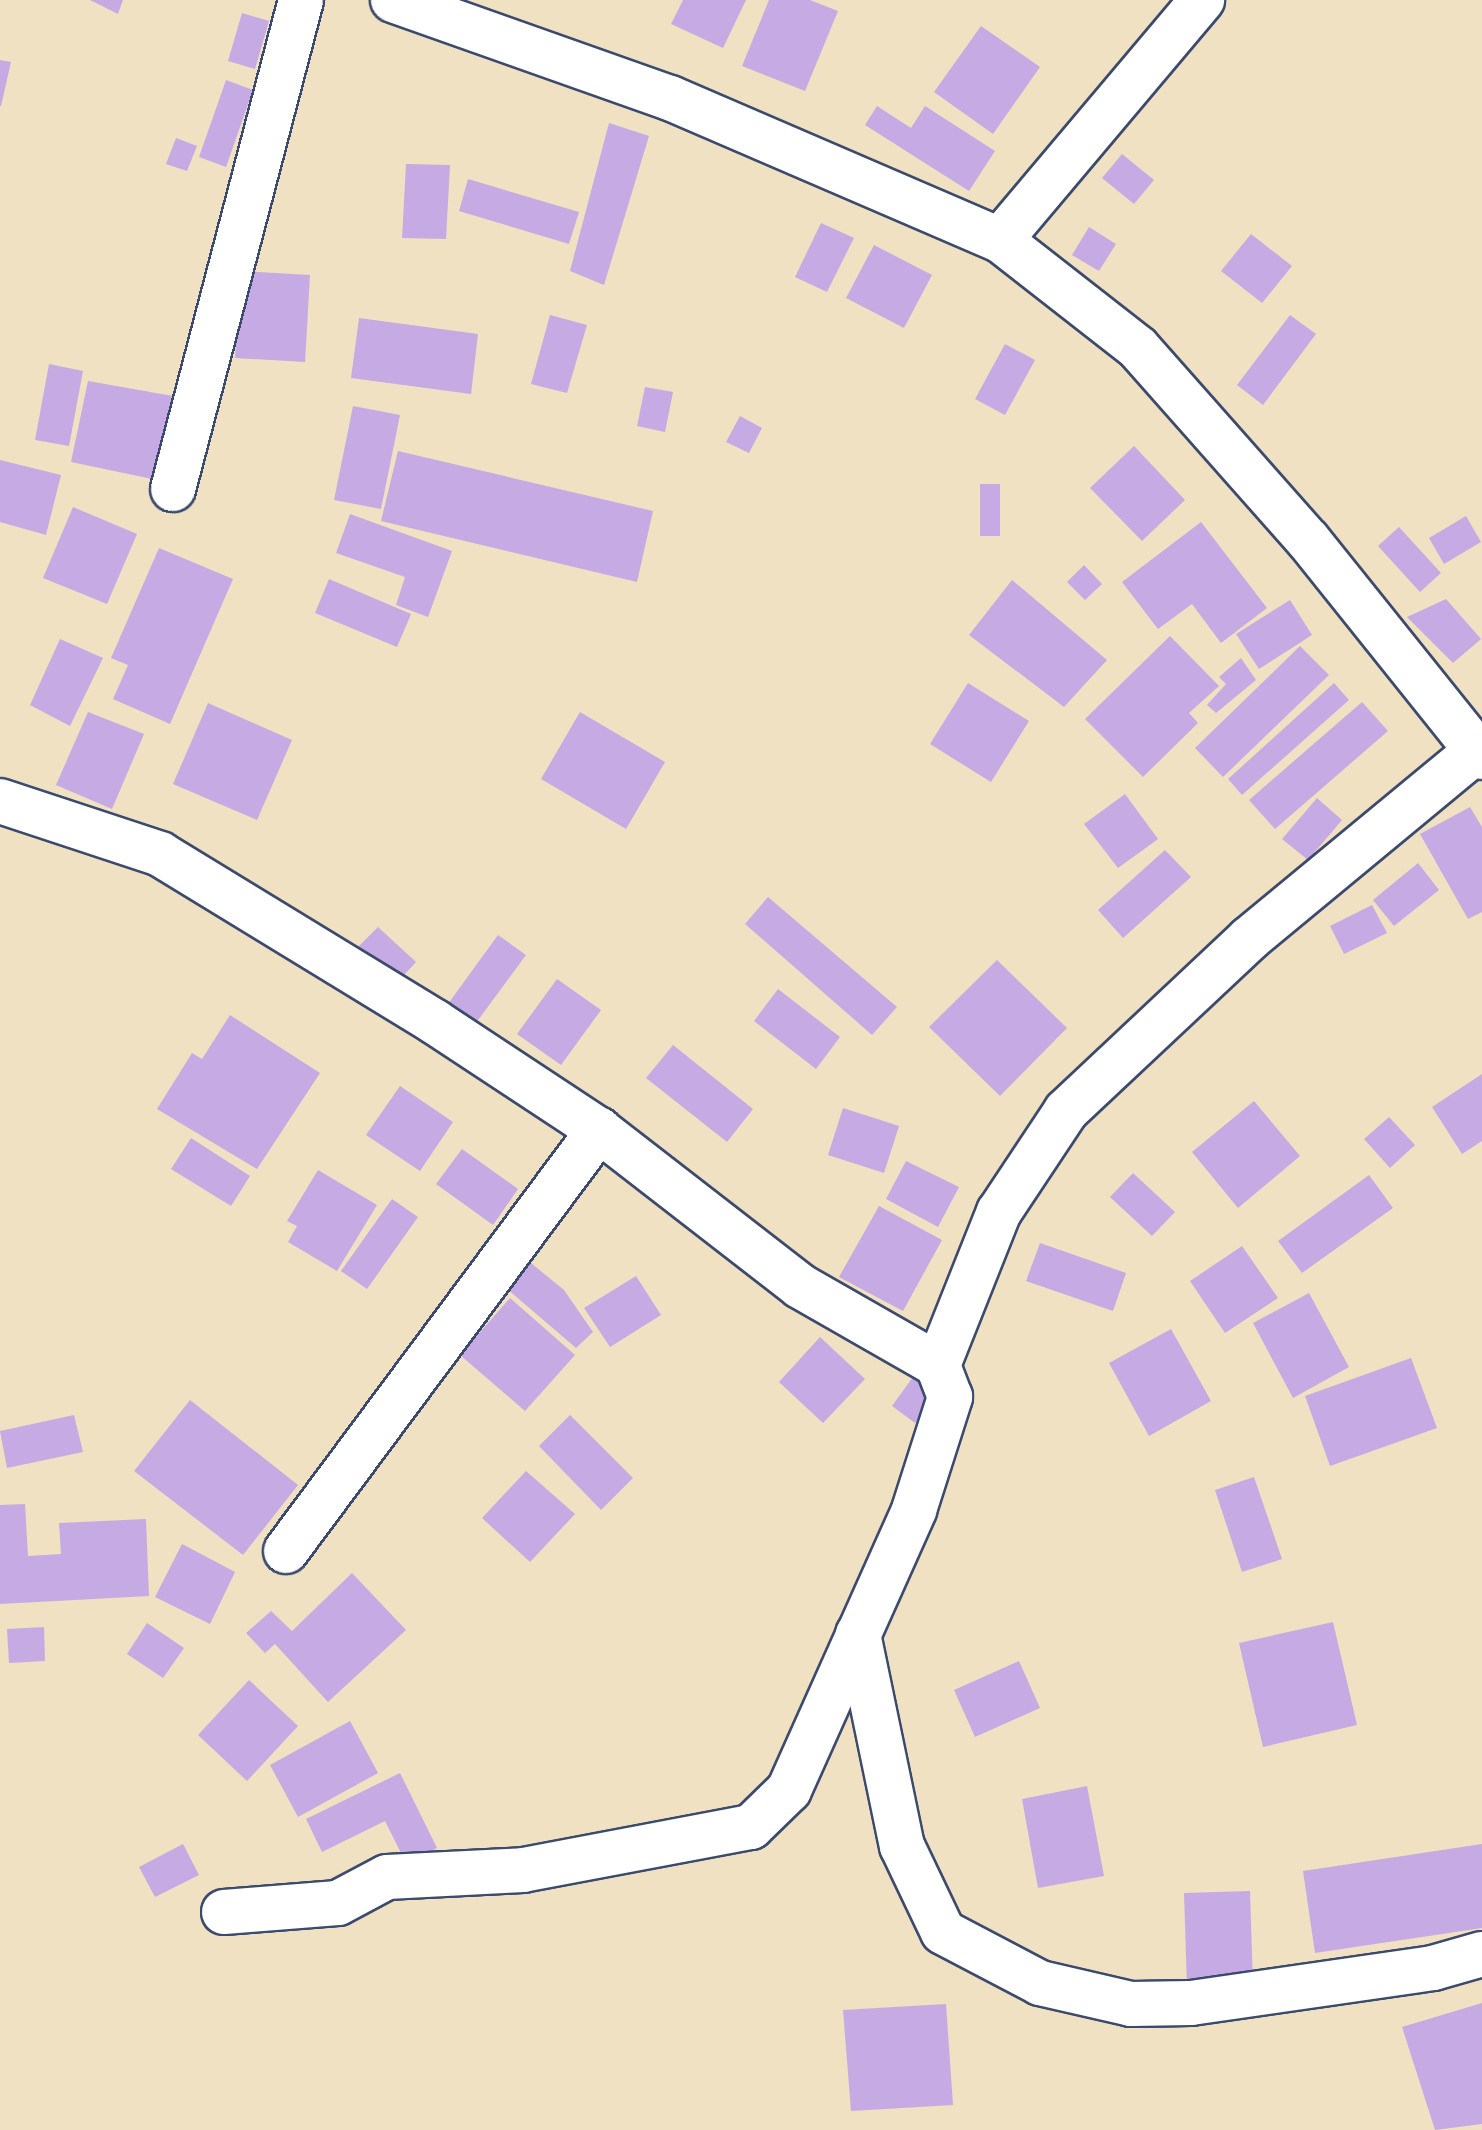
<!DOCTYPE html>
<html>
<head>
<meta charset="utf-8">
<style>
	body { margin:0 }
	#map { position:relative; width:1482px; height:2130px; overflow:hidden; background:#f0e1c2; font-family:"Libre Bodoni",serif }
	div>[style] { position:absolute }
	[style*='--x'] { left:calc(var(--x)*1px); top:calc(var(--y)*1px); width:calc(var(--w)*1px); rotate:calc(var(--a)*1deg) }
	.building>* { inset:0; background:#c6aae3 }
	.roads { filter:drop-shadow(2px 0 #3b4a6d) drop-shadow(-2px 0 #3b4a6d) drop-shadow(0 2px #3b4a6d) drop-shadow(0 -2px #3b4a6d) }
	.minor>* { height:44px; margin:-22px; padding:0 22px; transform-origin:22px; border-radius:22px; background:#fff }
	span { translate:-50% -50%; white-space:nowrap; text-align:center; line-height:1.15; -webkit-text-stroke:7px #fbf7ec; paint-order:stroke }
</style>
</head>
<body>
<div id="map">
	<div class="building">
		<i style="clip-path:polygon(90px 0,123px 0,118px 14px)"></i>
		<i style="clip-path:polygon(683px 0,746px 0,723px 48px,671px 24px)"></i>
		<i style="clip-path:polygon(769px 0,810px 0,838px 11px,805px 91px,742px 66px)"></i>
		<i style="clip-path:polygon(242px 13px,269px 21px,255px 69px,228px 61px)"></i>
		<i style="clip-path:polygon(981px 26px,1040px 67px,993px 134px,934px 92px)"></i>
		<i style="clip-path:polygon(0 60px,11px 62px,1px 106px,0 106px)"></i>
		<i style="clip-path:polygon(226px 80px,253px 90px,226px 167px,199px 157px)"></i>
		<i style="clip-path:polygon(877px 106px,911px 128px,925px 106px,995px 151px,969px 191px,865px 125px)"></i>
		<i style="clip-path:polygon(609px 123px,649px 136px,604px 285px,570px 271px)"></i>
		<i style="clip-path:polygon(176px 138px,197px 146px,187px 171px,166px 164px)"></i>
		<i style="clip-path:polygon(1122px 154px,1154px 180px,1134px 204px,1102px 178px)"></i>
		<i style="clip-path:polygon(406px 164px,450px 165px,446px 239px,402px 238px)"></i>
		<i style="clip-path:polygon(468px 179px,579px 212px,569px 244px,459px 211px)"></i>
		<i style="clip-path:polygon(821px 223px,854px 238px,827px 292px,795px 277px)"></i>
		<i style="clip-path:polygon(1089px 227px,1116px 244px,1099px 271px,1072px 255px)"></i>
		<i style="clip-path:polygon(1251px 234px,1292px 266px,1262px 303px,1221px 271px)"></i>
		<i style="clip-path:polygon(874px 245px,932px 275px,904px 328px,846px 298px)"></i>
		<i style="clip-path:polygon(240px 271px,310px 275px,305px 362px,235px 358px)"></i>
		<i style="clip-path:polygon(550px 315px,587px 325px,567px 393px,531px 384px)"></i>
		<i style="clip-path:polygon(1290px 315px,1316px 334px,1263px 405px,1237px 385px)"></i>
		<i style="clip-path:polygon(359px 318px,478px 334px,471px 394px,351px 378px)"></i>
		<i style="clip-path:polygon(1005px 344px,1035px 360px,1005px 415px,975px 399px)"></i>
		<i style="clip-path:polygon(49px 364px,83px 371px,69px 446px,35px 440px)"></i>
		<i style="clip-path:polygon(88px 381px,173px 396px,157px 480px,71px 462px)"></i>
		<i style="clip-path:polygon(645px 387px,673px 392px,665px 432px,637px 426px)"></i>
		<i style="clip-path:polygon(353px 406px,400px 415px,381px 509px,334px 500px)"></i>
		<i style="clip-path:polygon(740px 416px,762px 428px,749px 453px,726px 442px)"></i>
		<i style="clip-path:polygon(1134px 446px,1185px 500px,1142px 541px,1090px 488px)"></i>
		<i style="clip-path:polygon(398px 451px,653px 511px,637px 582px,381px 521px)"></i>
		<i style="clip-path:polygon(0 460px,61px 475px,46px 535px,0 522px)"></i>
		<i style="clip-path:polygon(980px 484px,1000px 484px,1000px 536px,980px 536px)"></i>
		<i style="clip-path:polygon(73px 507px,137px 534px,107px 604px,43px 578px)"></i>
		<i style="clip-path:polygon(350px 514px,452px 551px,428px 617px,396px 605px,405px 577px,336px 553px)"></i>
		<i style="clip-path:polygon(1466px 516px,1481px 542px,1444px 564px,1429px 538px)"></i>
		<i style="clip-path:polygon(1201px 522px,1267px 608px,1221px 643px,1192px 604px,1158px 629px,1122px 582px)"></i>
		<i style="clip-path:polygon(1399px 527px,1441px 573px,1420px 592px,1378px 546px)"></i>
		<i style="clip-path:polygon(159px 548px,233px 579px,170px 724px,113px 699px,128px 665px,111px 658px)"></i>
		<i style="clip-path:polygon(1084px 565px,1102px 584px,1085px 600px,1067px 582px)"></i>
		<i style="clip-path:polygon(329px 579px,411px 614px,397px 647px,315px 613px)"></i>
		<i style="clip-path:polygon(1012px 580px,1107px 660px,1064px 707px,969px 635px)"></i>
		<i style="clip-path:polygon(1446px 599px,1481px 639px,1453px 663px,1407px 617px)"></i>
		<i style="clip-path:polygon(1290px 600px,1312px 635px,1259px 669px,1236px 634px)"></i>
		<i style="clip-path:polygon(1170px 636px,1219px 686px,1189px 713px,1198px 723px,1143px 777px,1085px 719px)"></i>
		<i style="clip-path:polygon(60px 639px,103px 658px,70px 726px,30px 705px)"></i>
		<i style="clip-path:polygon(1300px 646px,1329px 675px,1223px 777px,1195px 748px)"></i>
		<i style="clip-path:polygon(1241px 658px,1256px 680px,1216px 713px,1207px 705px,1226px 684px,1219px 677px)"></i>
		<i style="clip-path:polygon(968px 683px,1029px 721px,991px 782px,930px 744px)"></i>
		<i style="clip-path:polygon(1334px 683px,1349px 700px,1242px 795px,1228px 779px)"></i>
		<i style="clip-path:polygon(1362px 702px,1388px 731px,1275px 829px,1249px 800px)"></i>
		<i style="clip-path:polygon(208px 703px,292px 740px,257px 820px,173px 784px)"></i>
		<i style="clip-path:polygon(88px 712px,144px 734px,112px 809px,56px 785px)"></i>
		<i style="clip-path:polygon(580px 712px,665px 762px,626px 829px,541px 779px)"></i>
		<i style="clip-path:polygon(1125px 794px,1158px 839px,1118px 868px,1084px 824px)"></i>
		<i style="clip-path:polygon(1317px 798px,1342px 820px,1308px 860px,1282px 839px)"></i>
		<i style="clip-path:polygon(1470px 807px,1482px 827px,1482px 912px,1468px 919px,1420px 834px)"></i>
		<i style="clip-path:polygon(1165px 850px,1191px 877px,1123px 938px,1098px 910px)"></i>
		<i style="clip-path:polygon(1418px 863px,1439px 890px,1394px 926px,1373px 900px)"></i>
		<i style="clip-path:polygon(768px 897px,897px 1007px,872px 1035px,745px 924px)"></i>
		<i style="clip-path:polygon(1372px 905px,1387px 933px,1344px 954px,1330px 926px)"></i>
		<i style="clip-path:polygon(378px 927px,416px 962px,394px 986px,355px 950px)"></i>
		<i style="clip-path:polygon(498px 935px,526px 955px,473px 1027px,445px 1008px)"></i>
		<i style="clip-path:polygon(997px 960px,1067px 1028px,1000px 1096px,929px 1027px)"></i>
		<i style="clip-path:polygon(557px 979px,601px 1010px,561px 1065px,517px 1034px)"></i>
		<i style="clip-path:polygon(778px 989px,840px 1037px,816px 1069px,754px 1021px)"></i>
		<i style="clip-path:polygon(230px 1015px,320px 1073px,257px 1169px,157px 1109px,192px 1053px,202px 1059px)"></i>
		<i style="clip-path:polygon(673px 1045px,753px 1109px,727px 1142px,646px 1078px)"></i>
		<i style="clip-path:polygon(1482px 1074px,1482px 1141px,1462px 1154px,1432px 1107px)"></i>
		<i style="clip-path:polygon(400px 1086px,453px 1122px,420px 1171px,366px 1135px)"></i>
		<i style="clip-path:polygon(1254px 1101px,1300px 1156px,1238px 1208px,1192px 1152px)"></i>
		<i style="clip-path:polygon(843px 1108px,899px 1126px,884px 1173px,828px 1155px)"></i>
		<i style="clip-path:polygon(1389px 1117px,1415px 1145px,1390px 1168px,1364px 1139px)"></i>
		<i style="clip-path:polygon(191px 1138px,250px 1176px,231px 1206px,171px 1169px)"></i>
		<i style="clip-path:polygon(462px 1149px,518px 1189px,493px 1225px,436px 1184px)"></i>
		<i style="clip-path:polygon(906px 1161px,959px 1187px,938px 1227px,886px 1199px)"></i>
		<i style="clip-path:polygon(318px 1170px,377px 1205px,337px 1271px,288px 1242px,297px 1226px,287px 1221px)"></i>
		<i style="clip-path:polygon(1133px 1173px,1175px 1212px,1152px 1236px,1110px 1197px)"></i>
		<i style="clip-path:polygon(1369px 1175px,1393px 1208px,1302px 1273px,1278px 1241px)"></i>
		<i style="clip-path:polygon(392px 1199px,418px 1217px,367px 1289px,341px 1271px)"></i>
		<i style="clip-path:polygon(879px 1206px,942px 1240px,903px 1311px,839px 1277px)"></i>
		<i style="clip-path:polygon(1040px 1243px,1126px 1273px,1113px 1311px,1026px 1281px)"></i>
		<i style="clip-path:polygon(1242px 1246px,1278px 1298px,1225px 1333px,1190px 1281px)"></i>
		<i style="clip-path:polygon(520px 1254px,564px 1290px,593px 1332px,576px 1348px,500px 1283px)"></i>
		<i style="clip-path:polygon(636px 1276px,661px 1315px,610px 1347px,584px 1308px)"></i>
		<i style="clip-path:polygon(1309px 1293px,1349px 1367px,1293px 1398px,1253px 1323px)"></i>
		<i style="clip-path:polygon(510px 1298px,575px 1355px,525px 1411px,460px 1355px)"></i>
		<i style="clip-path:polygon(1171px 1329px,1211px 1401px,1149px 1436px,1109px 1363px)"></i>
		<i style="clip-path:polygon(820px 1337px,865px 1379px,823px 1423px,779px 1382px)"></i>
		<i style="clip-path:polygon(1411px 1358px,1437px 1428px,1330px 1466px,1305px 1396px)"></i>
		<i style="clip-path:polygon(913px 1377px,937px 1395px,915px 1423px,892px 1406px)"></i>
		<i style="clip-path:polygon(190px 1400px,298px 1485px,243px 1555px,134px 1471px)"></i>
		<i style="clip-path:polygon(74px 1415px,83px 1452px,7px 1468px,0 1431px)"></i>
		<i style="clip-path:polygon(570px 1415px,633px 1478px,601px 1510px,539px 1446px)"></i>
		<i style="clip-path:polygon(526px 1471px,575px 1514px,530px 1562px,482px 1518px)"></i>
		<i style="clip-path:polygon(1254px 1477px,1282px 1559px,1242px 1572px,1215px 1490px)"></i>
		<i style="clip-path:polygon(25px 1504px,28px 1556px,61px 1554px,59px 1523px,146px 1519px,149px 1596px,0 1604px,0 1505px)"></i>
		<i style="clip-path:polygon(182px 1544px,235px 1572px,210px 1624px,155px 1597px)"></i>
		<i style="clip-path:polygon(352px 1573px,406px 1630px,328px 1702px,275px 1644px,265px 1653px,246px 1633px,271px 1611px,292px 1631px)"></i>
		<i style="clip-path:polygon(1333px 1622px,1357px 1725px,1263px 1747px,1239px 1643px)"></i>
		<i style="clip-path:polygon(147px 1623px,184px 1648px,163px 1678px,127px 1654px)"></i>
		<i style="clip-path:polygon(44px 1627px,45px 1661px,9px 1663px,7px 1629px)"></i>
		<i style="clip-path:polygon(1019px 1661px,1040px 1708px,975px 1737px,954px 1690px)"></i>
		<i style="clip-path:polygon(249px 1680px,298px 1726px,247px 1781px,198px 1735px)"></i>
		<i style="clip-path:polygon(350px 1721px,378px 1773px,298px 1817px,270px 1765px)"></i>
		<i style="clip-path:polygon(400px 1773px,437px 1848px,406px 1863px,385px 1821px,322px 1852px,306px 1819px)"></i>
		<i style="clip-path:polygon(1087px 1786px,1104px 1876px,1038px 1888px,1022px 1799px)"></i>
		<i style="clip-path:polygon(183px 1844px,199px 1875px,155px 1897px,139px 1867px)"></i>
		<i style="clip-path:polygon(1482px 1844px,1482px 1928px,1315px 1953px,1303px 1871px)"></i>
		<i style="clip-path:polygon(1250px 1891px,1253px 1987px,1187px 1988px,1184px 1893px)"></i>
		<i style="clip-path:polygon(1482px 2003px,1482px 2124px,1435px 2130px,1402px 2027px)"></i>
		<i style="clip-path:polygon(946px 2004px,953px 2105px,851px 2111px,843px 2010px)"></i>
	</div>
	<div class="roads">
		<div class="minor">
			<i style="--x:393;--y:0;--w:294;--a:19.5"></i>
			<i style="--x:670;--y:98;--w:359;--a:23.3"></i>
			<i style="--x:1000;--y:240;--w:175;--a:38"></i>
			<i style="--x:1138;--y:348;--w:256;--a:48.5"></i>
			<i style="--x:1308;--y:540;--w:278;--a:51.3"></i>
			<i style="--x:1000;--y:240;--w:314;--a:-49.9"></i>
			<i style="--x:173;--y:489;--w:505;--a:-75.33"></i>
			<i style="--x:0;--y:801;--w:169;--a:18.3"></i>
			<i style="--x:160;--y:854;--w:322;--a:31.4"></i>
			<i style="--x:435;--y:1022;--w:196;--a:33.4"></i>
			<i style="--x:599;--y:1130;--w:254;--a:37.8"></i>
			<i style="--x:800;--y:1286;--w:159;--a:29.8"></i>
			<i style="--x:286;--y:1551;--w:525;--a:-53.37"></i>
			<i style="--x:858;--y:1634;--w:217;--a:78.3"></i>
			<i style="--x:902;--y:1846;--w:95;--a:64.5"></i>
			<i style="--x:943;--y:1932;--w:110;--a:27.7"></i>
			<i style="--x:1040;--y:1983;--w:93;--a:13"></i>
			<i style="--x:1131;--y:2004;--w:60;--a:-1"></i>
			<i style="--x:1191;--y:2003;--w:245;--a:-8.2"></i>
			<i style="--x:1433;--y:1968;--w:51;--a:-15.9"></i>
			<i style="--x:224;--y:1912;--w:114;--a:-4.5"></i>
			<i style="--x:338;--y:1903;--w:55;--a:-28"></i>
			<i style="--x:387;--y:1877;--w:136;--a:-2.9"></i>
			<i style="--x:523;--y:1870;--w:232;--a:-10.7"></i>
			<i style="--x:751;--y:1827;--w:53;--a:-44.2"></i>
			<i style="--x:789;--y:1790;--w:307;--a:-65.9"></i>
			<i style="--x:914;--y:1510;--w:119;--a:-72.3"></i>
			<i style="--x:950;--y:1397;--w:34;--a:-111"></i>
			<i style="--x:938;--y:1365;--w:165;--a:-68.3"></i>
			<i style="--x:999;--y:1212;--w:121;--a:-56.4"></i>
			<i style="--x:1066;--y:1111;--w:251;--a:-43.2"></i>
			<i style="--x:1249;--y:939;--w:303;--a:-39.6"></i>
		</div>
	</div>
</div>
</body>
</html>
